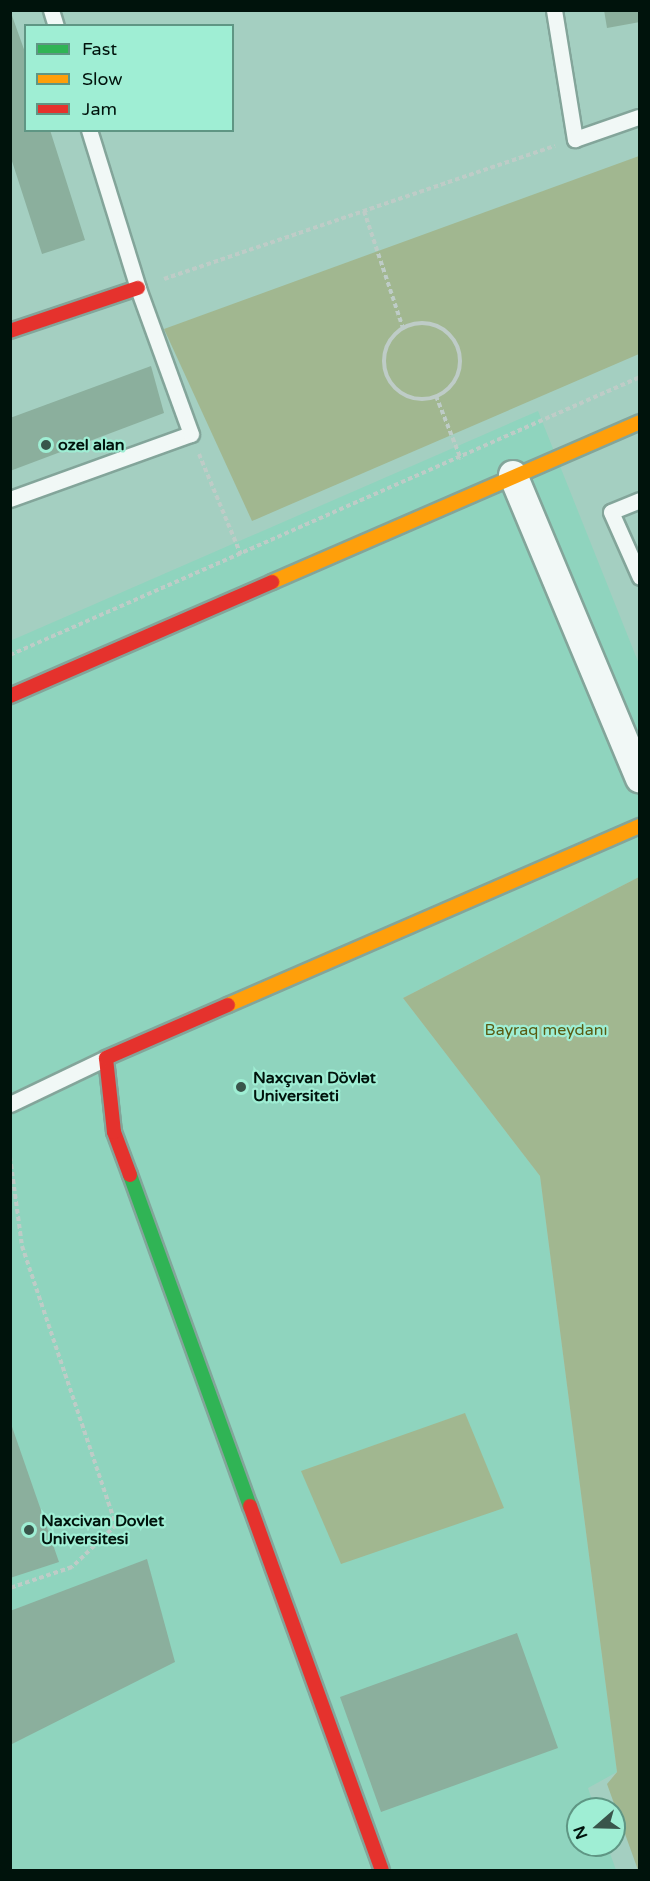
<!DOCTYPE html>
<html>
<head>
<meta charset="utf-8">
<style>
	body { margin:0 }
	#map { position:relative; width:650px; height:1881px; overflow:hidden; background:#a4cfc1; font-family:"Varela Round",sans-serif }
	div>[style] { position:absolute }
	[style*='--x'] { left:calc(var(--x)*1px); top:calc(var(--y)*1px); width:calc(var(--w)*1px); rotate:calc(var(--a)*1deg) }
	.built>* { inset:0; background:#8fd4be }
	.green>* { inset:0; background:#a1b790 }
	.building>* { inset:0; background:#8baf9d }
	.path>* { height:4px; margin-top:-2px; transform-origin:0; background:repeating-linear-gradient(90deg,#beccc7 0 4.5px,transparent 0 7.5px) }
	.path>.ring { margin:-2px; padding:0; box-sizing:content-box; background:none; border:4px solid #beccc7; border-radius:50% }
	.roads { filter:drop-shadow(2px 0 #83a59a) drop-shadow(-2px 0 #83a59a) drop-shadow(0 2px #83a59a) drop-shadow(0 -2px #83a59a) }
	.lane>* { height:15px; margin:-7.5px; padding:0 7.5px; transform-origin:7.5px; border-radius:7.5px; background:#f1f8f6 }
	.street>* { height:28px; margin:-14px; padding:0 14px; transform-origin:14px; border-radius:14px; background:#f1f8f6 }
	.fast>* { height:14px; margin:-7px; padding:0 7px; transform-origin:7px; border-radius:7px; background:#30b455 }
	.slow>* { height:14px; margin:-7px; padding:0 7px; transform-origin:7px; border-radius:7px; background:#ff9f0a }
	.jam>* { height:14px; margin:-7px; padding:0 7px; transform-origin:7px; border-radius:7px; background:#e5322d }
	.dots>* { width:16px; height:16px; translate:-50% -50%; box-sizing:border-box; border:3px solid #9feed4; border-radius:50% }
	span { translate:-50% -50%; white-space:nowrap; text-align:center; line-height:1.15; -webkit-text-stroke:4.5px #9feed4; paint-order:stroke }
	.poi-label { font-size:16px; color:#00130c; font-weight:700 }
	.left { translate:0 -50%; text-align:left }
	.park-label { font-size:16px; color:#595b13 }
	.frame { position:absolute; inset:0; border:12px solid #00130c; pointer-events:none }
	.legend { position:absolute; left:24px; top:24px; width:210px; height:108px; box-sizing:border-box; background:#9feed4; border:2px solid #5f9684; margin:0; padding:8px 10px; list-style:none; font-size:18px; color:#00130c }
	.legend li { display:flex; align-items:center; gap:12px; height:30px }
	.legend b { width:30px; border:2px solid #5f9684 }
	.north { position:absolute; left:566px; top:1797px; width:60px; height:60px; box-sizing:border-box; background:#9feed4; border:2px solid #5f9684; border-radius:50%; rotate:250deg; font-size:16px; font-weight:700; line-height:24px; text-align:center; color:#00130c }
	.north::after { content:''; display:block; margin:auto; width:21px; height:27px; background:#39554b; clip-path:polygon(50% 0,100% 100%,50% 72%,0 100%) }
</style>
</head>
<body>
<div id="map">
	<div class="built">
		<i style="clip-path:polygon(538px 411px,639px 664px,639px 877px,403px 998px,540px 1176px,617px 1772px,588px 1788px,595px 1809px,578px 1809px,578px 1845px,607px 1845px,616px 1870px,11px 1870px,10px 641px)"></i>
	</div>
	<div class="green">
		<i style="clip-path:polygon(639px 156px,639px 354px,252px 521px,164px 329px)"></i>
		<i style="clip-path:polygon(639px 877px,640px 1870px,638px 1870px,607px 1784px,617px 1772px,540px 1176px,403px 998px)"></i>
		<i style="clip-path:polygon(465px 1413px,504px 1508px,341px 1564px,301px 1471px)"></i>
	</div>
	<div class="building">
		<i style="clip-path:polygon(10px 10px,26px 55px,26px 130px,50px 130px,85px 240px,42px 254px,10px 155px)"></i>
		<i style="clip-path:polygon(604px 10px,640px 10px,640px 22px,607px 28px)"></i>
		<i style="clip-path:polygon(151px 366px,164px 413px,10px 471px,10px 418px)"></i>
		<i style="clip-path:polygon(10px 1421px,59px 1562px,10px 1578px)"></i>
		<i style="clip-path:polygon(147px 1559px,175px 1662px,10px 1745px,10px 1611px)"></i>
		<i style="clip-path:polygon(517px 1633px,558px 1748px,381px 1812px,340px 1697px)"></i>
	</div>
	<div class="path">
		<i style="--x:364;--y:211;--w:123;--a:71.6"></i>
		<i style="--x:164;--y:279;--w:413;--a:-18.8"></i>
		<i class="ring" style="left:384px;top:323px;width:72px;height:72px"></i>
		<i style="--x:436;--y:396;--w:68;--a:68.4"></i>
		<i style="--x:199;--y:454;--w:109;--a:67.4"></i>
		<i style="--x:10;--y:655;--w:689;--a:-23.81"></i>
		<i style="--x:10;--y:1157;--w:90;--a:82.3"></i>
		<i style="--x:22;--y:1246;--w:294;--a:71.4"></i>
		<i style="--x:116;--y:1525;--w:61;--a:136.3"></i>
		<i style="--x:72;--y:1567;--w:65;--a:161.3"></i>
	</div>
	<div class="roads">
		<div class="lane">
			<i style="--x:51;--y:10;--w:17;--a:73"></i>
			<i style="--x:554;--y:10;--w:131;--a:80.8"></i>
			<i style="--x:575;--y:139;--w:67;--a:-19.2"></i>
			<i style="--x:10;--y:499;--w:192;--a:-19.8"></i>
			<i style="--x:191;--y:434;--w:155;--a:-110"></i>
			<i style="--x:138;--y:288;--w:165;--a:-107.2"></i>
			<i style="--x:640;--y:500;--w:31;--a:158"></i>
			<i style="--x:611;--y:512;--w:71;--a:66"></i>
			<i style="--x:10;--y:1104;--w:106;--a:-25.6"></i>
		</div>
		<div class="street">
			<i style="--x:513;--y:475;--w:329;--a:67.3"></i>
		</div>
		<div class="fast">
			<i style="--x:130;--y:1175;--w:352;--a:70.1"></i>
		</div>
		<div class="slow">
			<i style="--x:272;--y:582;--w:401;--a:-23.5"></i>
			<i style="--x:228;--y:1005;--w:449;--a:-23.5"></i>
		</div>
		<div class="jam">
			<i style="--x:10;--y:331;--w:135;--a:-18.6"></i>
			<i style="--x:10;--y:696;--w:286;--a:-23.5"></i>
			<i style="--x:130;--y:1175;--w:46;--a:-110.4"></i>
			<i style="--x:114;--y:1132;--w:74;--a:-96.2"></i>
			<i style="--x:106;--y:1058;--w:133;--a:-23.5"></i>
			<i style="--x:250;--y:1506;--w:387;--a:70.1"></i>
		</div>
	</div>
	<div class="dots">
		<i style="left:46px;top:445px;background:#39554b"></i>
		<i style="left:241px;top:1087px;background:#39554b"></i>
		<i style="left:29px;top:1530px;background:#39554b"></i>
	</div>
	<div class="poi-label">
		<span class="left" style="left:58px;top:445px">ozel alan</span>
		<span class="left" style="left:253px;top:1087px">Naxçıvan Dövlət<br>Universiteti</span>
		<span class="left" style="left:41px;top:1530px">Naxcivan Dovlet<br>Universitesi</span>
	</div>
	<div class="park-label">
		<span style="left:546px;top:1030px">Bayraq meydanı</span>
	</div>
	<div class="frame"></div>
	<ul class="legend">
	<li><b style="height:8px;background:#30b455"></b>Fast</li>
	<li><b style="height:8px;background:#ff9f0a"></b>Slow</li>
	<li><b style="height:8px;background:#e5322d"></b>Jam</li>
	</ul>
	<div class="north">N</div>
</div>
</body>
</html>
